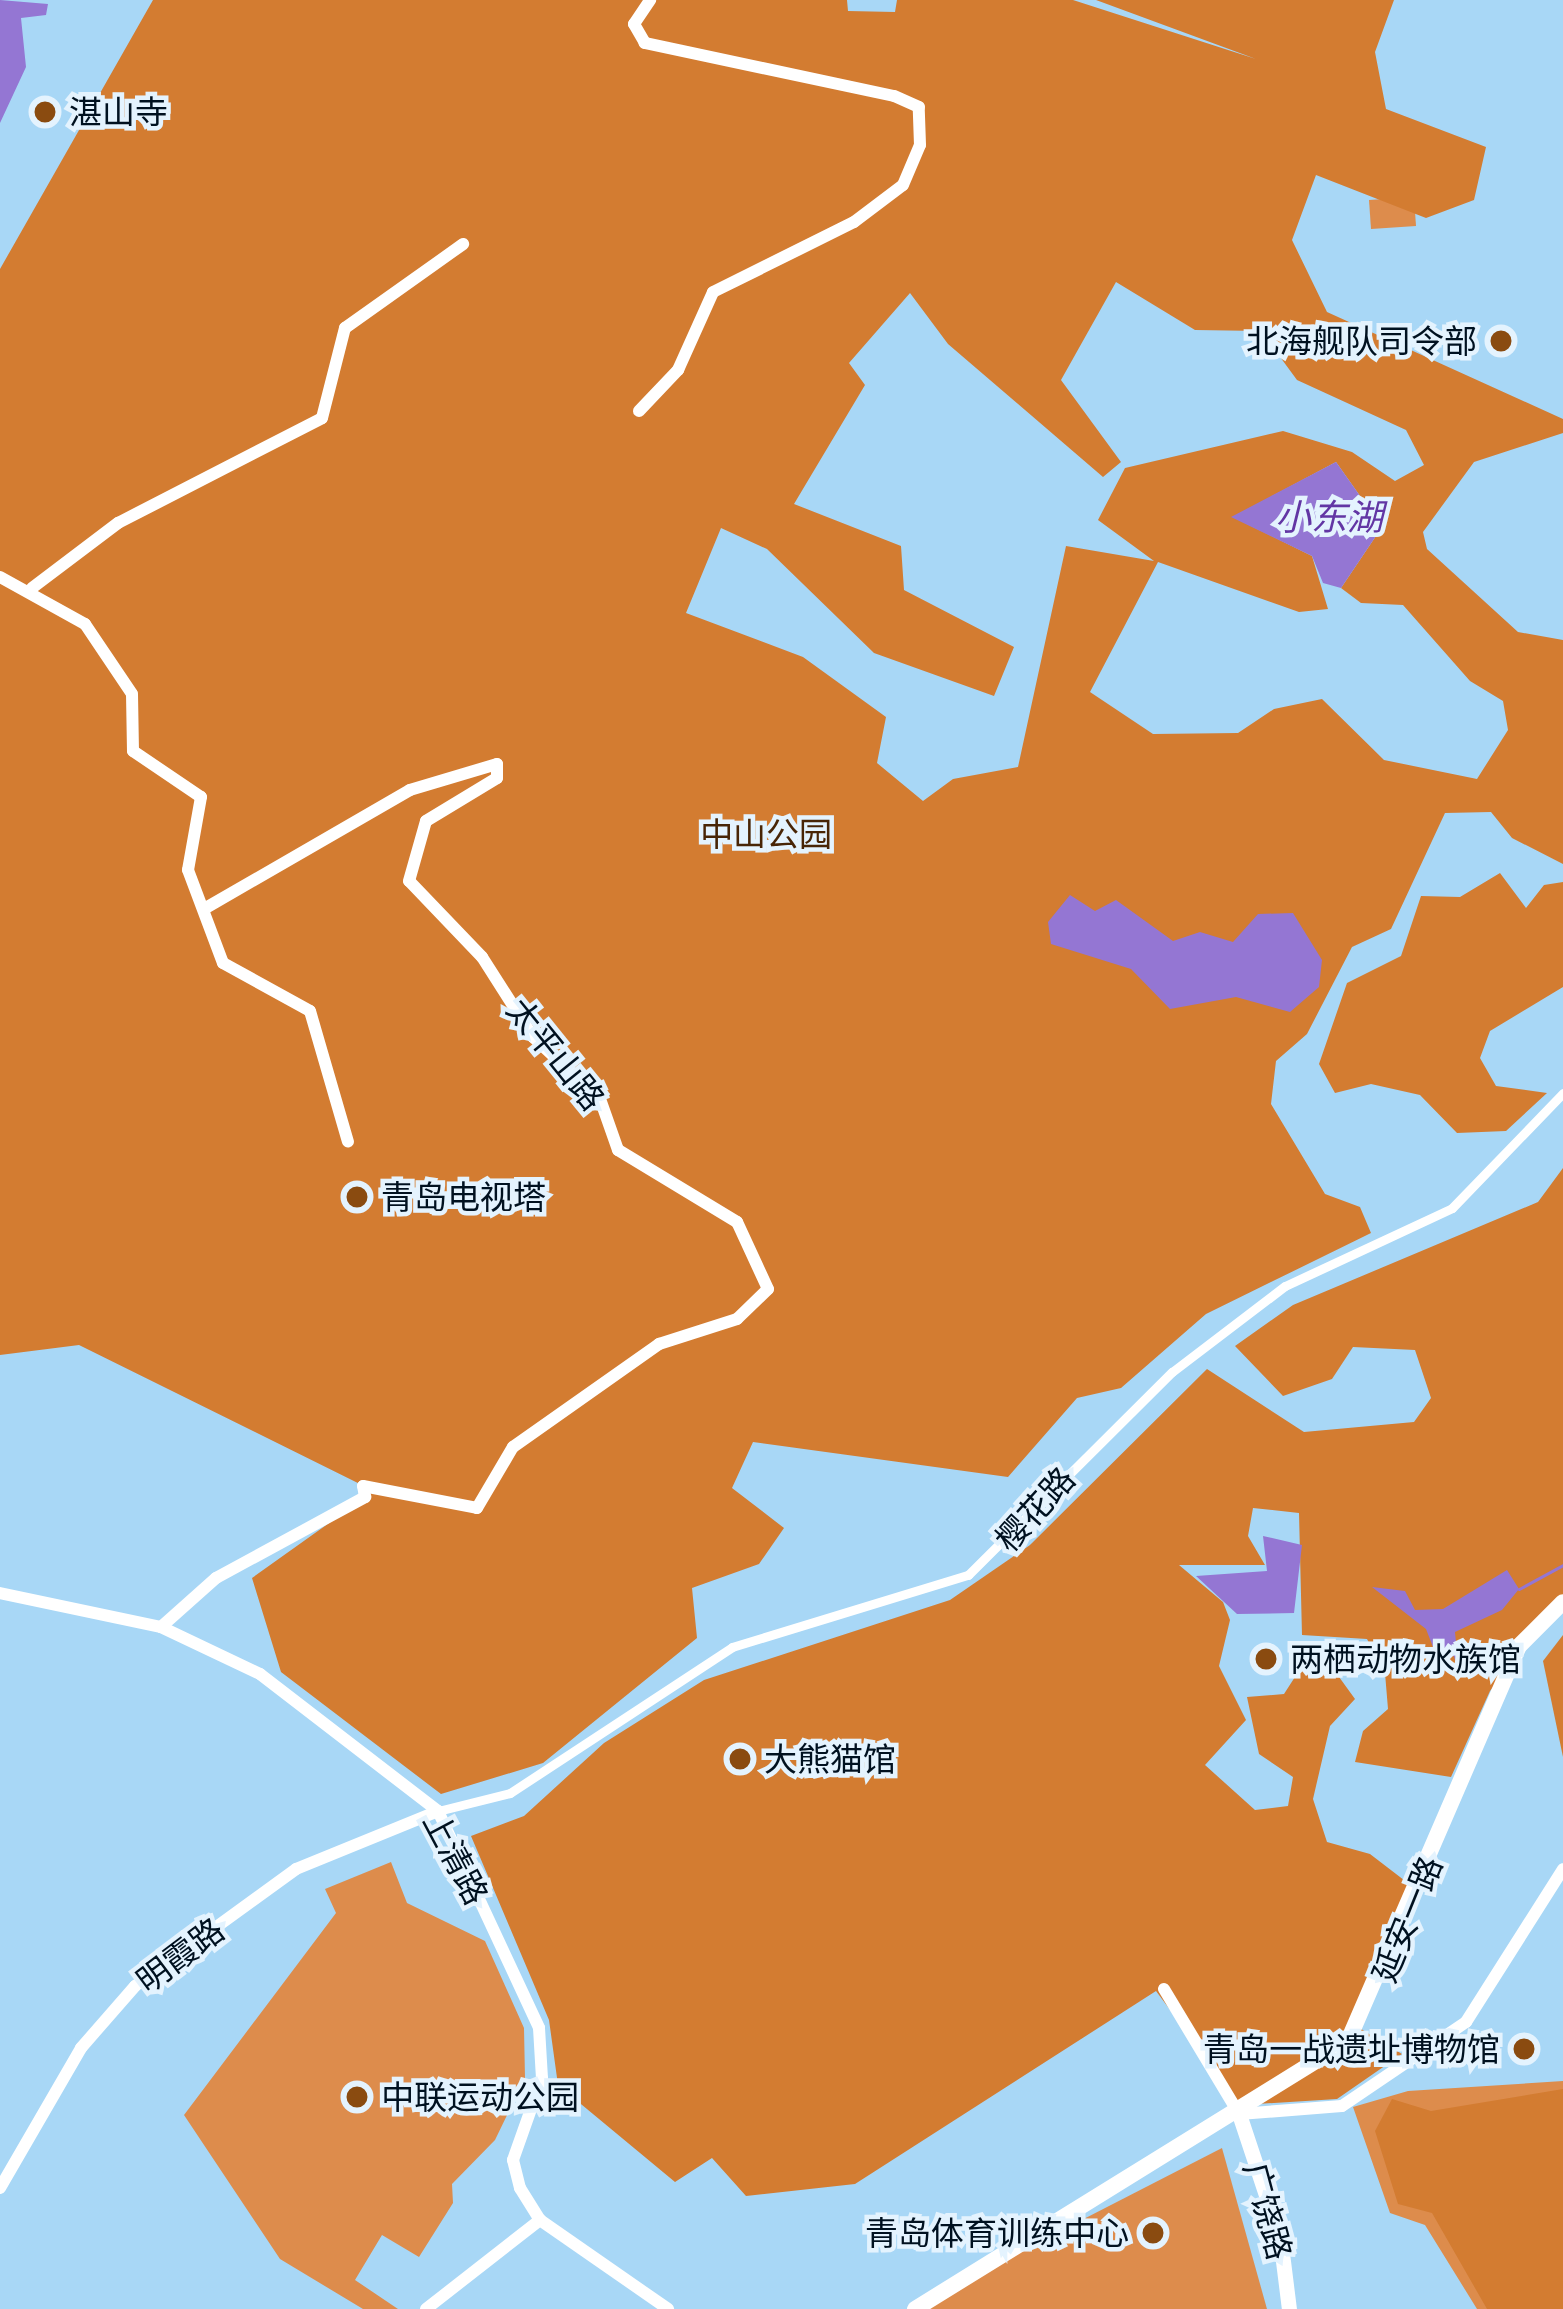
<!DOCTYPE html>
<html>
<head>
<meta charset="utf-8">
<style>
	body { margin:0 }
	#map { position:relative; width:1563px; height:2309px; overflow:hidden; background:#a8d7f6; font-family:Ubuntu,"Noto Sans SC",sans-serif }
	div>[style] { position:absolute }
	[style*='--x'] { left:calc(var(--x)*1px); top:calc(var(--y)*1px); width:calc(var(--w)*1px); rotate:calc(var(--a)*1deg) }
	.green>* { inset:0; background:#dd8c4c }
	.forest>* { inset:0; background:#d37c31 }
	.water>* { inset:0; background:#9476d3 }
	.stream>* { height:3px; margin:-1.5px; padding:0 1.5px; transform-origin:1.5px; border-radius:1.5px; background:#9476d3 }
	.pedestrian>* { height:9px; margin:-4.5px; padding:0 4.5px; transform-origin:4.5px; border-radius:4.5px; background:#fff }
	.minor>* { height:12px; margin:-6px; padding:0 6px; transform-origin:6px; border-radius:6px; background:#fff }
	.tertiary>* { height:15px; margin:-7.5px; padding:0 7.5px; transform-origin:7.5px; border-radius:7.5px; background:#fff }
	.secondary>* { height:16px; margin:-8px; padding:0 8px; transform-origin:8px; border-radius:8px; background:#fff }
	.dots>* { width:33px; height:33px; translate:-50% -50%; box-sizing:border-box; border:6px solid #e4f3fe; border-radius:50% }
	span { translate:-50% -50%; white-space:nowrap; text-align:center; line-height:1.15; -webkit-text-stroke:9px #e4f3fe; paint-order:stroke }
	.poi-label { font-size:33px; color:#001120 }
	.left { translate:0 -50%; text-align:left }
	.right { translate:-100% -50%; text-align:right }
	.park-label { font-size:33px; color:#482506 }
	.street-label { font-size:33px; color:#001120 }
	.water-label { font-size:36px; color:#6236a4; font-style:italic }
</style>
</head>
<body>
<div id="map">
	<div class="green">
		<i style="clip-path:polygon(1414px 197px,1416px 226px,1371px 229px,1369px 200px)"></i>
		<i style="clip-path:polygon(391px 1862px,407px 1903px,485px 1941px,524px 2028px,525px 2078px,495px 2140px,452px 2184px,453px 2203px,419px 2257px,382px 2235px,355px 2280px,398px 2309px,363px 2309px,280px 2259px,184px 2115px,336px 1913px,325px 1889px)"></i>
		<i style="clip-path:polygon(1563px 2081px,1563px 2309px,1477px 2309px,1425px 2225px,1390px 2213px,1353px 2107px,1408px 2091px)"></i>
		<i style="clip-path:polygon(1222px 2148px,1267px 2309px,927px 2309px,988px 2268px)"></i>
	</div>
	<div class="forest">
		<i style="clip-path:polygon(evenodd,153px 0,847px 0,848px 11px,895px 12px,897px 0,1073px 0,1256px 59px,1096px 0,1394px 0,1375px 52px,1386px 109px,1486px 147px,1474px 200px,1426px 218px,1316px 175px,1292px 240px,1327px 312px,1563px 419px,1563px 433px,1474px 462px,1423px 532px,1427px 549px,1518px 632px,1563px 640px,1563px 864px,1512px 838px,1491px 812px,1445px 813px,1391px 929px,1352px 947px,1307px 1034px,1276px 1061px,1271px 1104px,1325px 1194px,1360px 1207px,1371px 1233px,1206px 1314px,1121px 1388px,1077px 1398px,1008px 1477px,753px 1442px,732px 1488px,784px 1528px,759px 1564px,692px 1588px,697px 1638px,543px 1763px,441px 1794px,281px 1672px,252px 1578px,374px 1491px,79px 1345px,0 1355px,0 269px,153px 0,1116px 282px,1195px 330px,1261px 331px,1297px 380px,1406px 430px,1424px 465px,1395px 481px,1352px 452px,1283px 431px,1125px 468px,1098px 520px,1154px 561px,1066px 546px,1018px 767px,953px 779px,923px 801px,877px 763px,886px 717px,803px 657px,686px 613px,721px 528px,767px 549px,874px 653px,994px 696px,1014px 647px,904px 590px,901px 546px,794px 504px,865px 385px,849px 363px,910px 293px,948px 344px,1103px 477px,1121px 462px,1061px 380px,1116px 282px,153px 0,1336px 462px,1382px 527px,1341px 588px,1361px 603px,1403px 605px,1470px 681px,1503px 701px,1508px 730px,1477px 779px,1384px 760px,1322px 699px,1274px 709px,1238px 733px,1153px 734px,1090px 692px,1158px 562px,1299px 612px,1328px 609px,1312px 556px,1233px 517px,1336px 462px)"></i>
		<i style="clip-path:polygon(1500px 873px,1526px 908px,1544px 885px,1563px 882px,1563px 987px,1490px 1031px,1480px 1058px,1496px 1086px,1547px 1093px,1506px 1131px,1457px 1133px,1420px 1095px,1371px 1084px,1335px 1093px,1319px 1064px,1347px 983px,1401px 956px,1421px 896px,1460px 897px)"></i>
		<i style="clip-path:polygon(1563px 1168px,1563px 1596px,1490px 1691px,1451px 1777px,1355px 1762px,1363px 1731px,1388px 1709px,1385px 1673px,1367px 1639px,1302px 1635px,1299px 1513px,1253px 1508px,1248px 1536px,1265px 1565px,1179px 1565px,1223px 1602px,1230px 1620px,1219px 1666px,1246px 1720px,1205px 1765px,1255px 1810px,1288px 1806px,1293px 1777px,1259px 1754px,1247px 1697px,1284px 1694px,1302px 1666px,1334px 1670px,1355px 1699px,1330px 1726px,1313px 1799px,1327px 1842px,1370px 1854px,1413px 1887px,1353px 2024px,1402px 2054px,1337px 2099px,1241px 2105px,1156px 1991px,855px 2184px,746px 2196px,712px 2158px,675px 2182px,558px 2085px,549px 2020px,471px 1836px,524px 1816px,604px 1743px,704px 1680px,950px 1600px,1030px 1545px,1207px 1369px,1304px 1432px,1414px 1422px,1431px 1398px,1415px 1350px,1353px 1347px,1332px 1379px,1283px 1396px,1235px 1346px,1293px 1305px,1538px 1202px)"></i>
		<i style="clip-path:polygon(1563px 1635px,1563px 1757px,1543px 1661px)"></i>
		<i style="clip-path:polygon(1563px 2089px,1563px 2309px,1487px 2309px,1432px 2213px,1398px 2204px,1375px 2131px,1392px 2099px,1431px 2111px)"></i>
	</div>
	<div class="water">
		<i style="clip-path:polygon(0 0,48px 4px,46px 15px,21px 18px,26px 67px,0 123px)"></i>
		<i style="clip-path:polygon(1336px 462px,1382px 527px,1341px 588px,1323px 583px,1312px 556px,1231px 517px)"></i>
		<i style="clip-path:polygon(1070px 895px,1095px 911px,1116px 900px,1173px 941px,1200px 932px,1233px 942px,1258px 914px,1293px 913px,1322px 960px,1319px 987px,1290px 1012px,1236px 997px,1170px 1009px,1131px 969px,1051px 944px,1048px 922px)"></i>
		<i style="clip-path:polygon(1263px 1536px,1302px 1545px,1294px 1613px,1237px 1614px,1196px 1576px,1267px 1571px)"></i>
		<i style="clip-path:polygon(1507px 1570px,1519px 1589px,1502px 1610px,1455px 1632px,1457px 1653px,1477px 1666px,1459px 1677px,1454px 1656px,1438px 1660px,1426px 1629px,1372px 1587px,1405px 1591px,1415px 1610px,1443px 1609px)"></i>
	</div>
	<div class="stream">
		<i style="--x:1519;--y:1589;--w:50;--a:-28.6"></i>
	</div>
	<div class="pedestrian">
		<i style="--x:438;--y:1811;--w:74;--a:-14"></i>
		<i style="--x:510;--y:1793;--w:266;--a:-33.3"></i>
		<i style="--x:732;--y:1647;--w:247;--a:-17"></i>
		<i style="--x:968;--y:1575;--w:288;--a:-44.9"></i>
		<i style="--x:1172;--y:1372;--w:142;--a:-37.3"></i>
		<i style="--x:1285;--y:1286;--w:184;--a:-25"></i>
		<i style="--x:1452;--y:1208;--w:160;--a:-46"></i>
	</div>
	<div class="minor">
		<i style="--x:639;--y:411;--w:57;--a:-46.4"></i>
		<i style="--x:678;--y:370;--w:85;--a:-65.8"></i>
		<i style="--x:713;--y:292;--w:157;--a:-26.4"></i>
		<i style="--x:854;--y:222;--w:61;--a:-37.1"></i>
		<i style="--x:903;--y:185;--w:43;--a:-67"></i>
		<i style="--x:920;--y:145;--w:38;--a:-92"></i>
		<i style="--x:919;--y:107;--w:27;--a:-156"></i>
		<i style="--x:894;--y:96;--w:255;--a:-168"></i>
		<i style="--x:645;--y:43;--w:22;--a:-120"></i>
		<i style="--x:634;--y:24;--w:29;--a:-56"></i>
		<i style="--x:0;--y:577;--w:97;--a:28.9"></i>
		<i style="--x:85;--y:624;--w:84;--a:56.1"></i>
		<i style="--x:132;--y:694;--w:57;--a:89"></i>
		<i style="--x:133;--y:751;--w:82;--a:34.1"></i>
		<i style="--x:201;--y:797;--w:74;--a:100.1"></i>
		<i style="--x:188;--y:870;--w:99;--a:69.4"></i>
		<i style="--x:223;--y:963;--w:99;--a:28.9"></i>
		<i style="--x:310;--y:1011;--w:136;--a:73.8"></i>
		<i style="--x:32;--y:588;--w:108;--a:-37.1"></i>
		<i style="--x:118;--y:523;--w:229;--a:-27.2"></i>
		<i style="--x:322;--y:418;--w:93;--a:-75.7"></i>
		<i style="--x:345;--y:328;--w:145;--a:-35.4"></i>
		<i style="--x:0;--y:1593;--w:165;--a:11.9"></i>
		<i style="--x:161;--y:1627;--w:110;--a:25.4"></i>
		<i style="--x:260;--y:1674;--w:225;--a:37.6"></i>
		<i style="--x:438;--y:1811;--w:239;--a:65"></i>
		<i style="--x:539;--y:2028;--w:50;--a:86.6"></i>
		<i style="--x:542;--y:2078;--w:87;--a:109.5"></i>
		<i style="--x:513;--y:2160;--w:29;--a:76"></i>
		<i style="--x:520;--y:2188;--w:38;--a:58"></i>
		<i style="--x:540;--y:2220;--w:156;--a:34.8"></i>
		<i style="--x:161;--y:1627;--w:74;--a:-41.7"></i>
		<i style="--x:216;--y:1578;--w:170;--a:-28.5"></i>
		<i style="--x:365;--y:1497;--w:11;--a:-100"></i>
		<i style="--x:363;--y:1486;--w:116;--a:10.9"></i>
		<i style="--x:477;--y:1508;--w:71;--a:-59.5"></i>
		<i style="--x:513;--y:1447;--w:179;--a:-35.2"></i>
		<i style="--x:659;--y:1344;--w:82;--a:-17.8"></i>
		<i style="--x:737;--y:1319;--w:43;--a:-44.1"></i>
		<i style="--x:768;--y:1289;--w:74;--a:-114.8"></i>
		<i style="--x:737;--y:1222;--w:139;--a:-148.8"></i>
		<i style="--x:618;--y:1150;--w:54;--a:-109.4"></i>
		<i style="--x:600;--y:1099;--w:91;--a:-137.2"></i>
		<i style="--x:533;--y:1037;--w:95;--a:-122.5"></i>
		<i style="--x:482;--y:957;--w:105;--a:-133.8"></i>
		<i style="--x:409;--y:881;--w:62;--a:-74.2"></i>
		<i style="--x:426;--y:821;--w:83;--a:-31.2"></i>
		<i style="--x:497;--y:778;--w:14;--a:-90"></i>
		<i style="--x:497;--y:764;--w:91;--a:163.4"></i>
		<i style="--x:410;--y:790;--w:238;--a:150"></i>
		<i style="--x:1164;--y:1989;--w:146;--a:59"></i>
		<i style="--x:1239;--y:2114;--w:103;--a:-4.4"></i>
		<i style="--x:1342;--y:2106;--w:150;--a:-34.1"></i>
		<i style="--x:1466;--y:2022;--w:181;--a:-57.6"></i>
		<i style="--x:0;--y:2188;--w:162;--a:-59.9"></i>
		<i style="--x:81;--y:2048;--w:82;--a:-48.9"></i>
		<i style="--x:135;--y:1986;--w:199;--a:-36"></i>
		<i style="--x:296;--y:1869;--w:153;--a:-22.2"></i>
		<i style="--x:426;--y:2309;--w:145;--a:-38"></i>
	</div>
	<div class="tertiary">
		<i style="--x:1239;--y:2114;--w:130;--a:71.6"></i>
		<i style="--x:1280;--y:2237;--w:73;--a:82.9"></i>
	</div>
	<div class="secondary">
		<i style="--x:915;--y:2309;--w:509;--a:-31.75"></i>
		<i style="--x:1348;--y:2041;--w:430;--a:-66.6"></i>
		<i style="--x:1519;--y:1646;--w:62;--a:-45"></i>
	</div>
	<div class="dots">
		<i style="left:45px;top:112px;background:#8a4b10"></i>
		<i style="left:1501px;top:341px;background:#8a4b10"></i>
		<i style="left:357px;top:1197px;background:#8a4b10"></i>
		<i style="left:1266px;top:1659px;background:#8a4b10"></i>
		<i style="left:740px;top:1759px;background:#8a4b10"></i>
		<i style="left:1524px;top:2049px;background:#8a4b10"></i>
		<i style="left:357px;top:2097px;background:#8a4b10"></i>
		<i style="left:1153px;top:2233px;background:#8a4b10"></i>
	</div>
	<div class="poi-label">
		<span class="left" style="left:69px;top:112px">湛山寺</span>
		<span class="right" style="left:1477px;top:341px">北海舰队司令部</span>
		<span class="left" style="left:381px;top:1197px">青岛电视塔</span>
		<span class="left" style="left:1290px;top:1659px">两栖动物水族馆</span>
		<span class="left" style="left:764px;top:1759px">大熊猫馆</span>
		<span class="right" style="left:1500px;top:2049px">青岛一战遗址博物馆</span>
		<span class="left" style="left:381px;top:2097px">中联运动公园</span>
		<span class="right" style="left:1129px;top:2233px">青岛体育训练中心</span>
	</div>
	<div class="park-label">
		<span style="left:766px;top:834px">中山公园</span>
	</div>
	<div class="street-label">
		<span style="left:556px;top:1054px;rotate:51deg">太平山路</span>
		<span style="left:1035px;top:1509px;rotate:-48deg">樱花路</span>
		<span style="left:456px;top:1858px;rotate:62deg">上清路</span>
		<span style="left:1407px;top:1919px;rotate:-68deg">延安一路</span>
		<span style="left:180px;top:1955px;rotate:-37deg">明霞路</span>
		<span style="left:1268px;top:2211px;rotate:75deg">广饶路</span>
	</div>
	<div class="water-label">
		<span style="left:1329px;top:517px">小东湖</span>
	</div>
</div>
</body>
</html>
